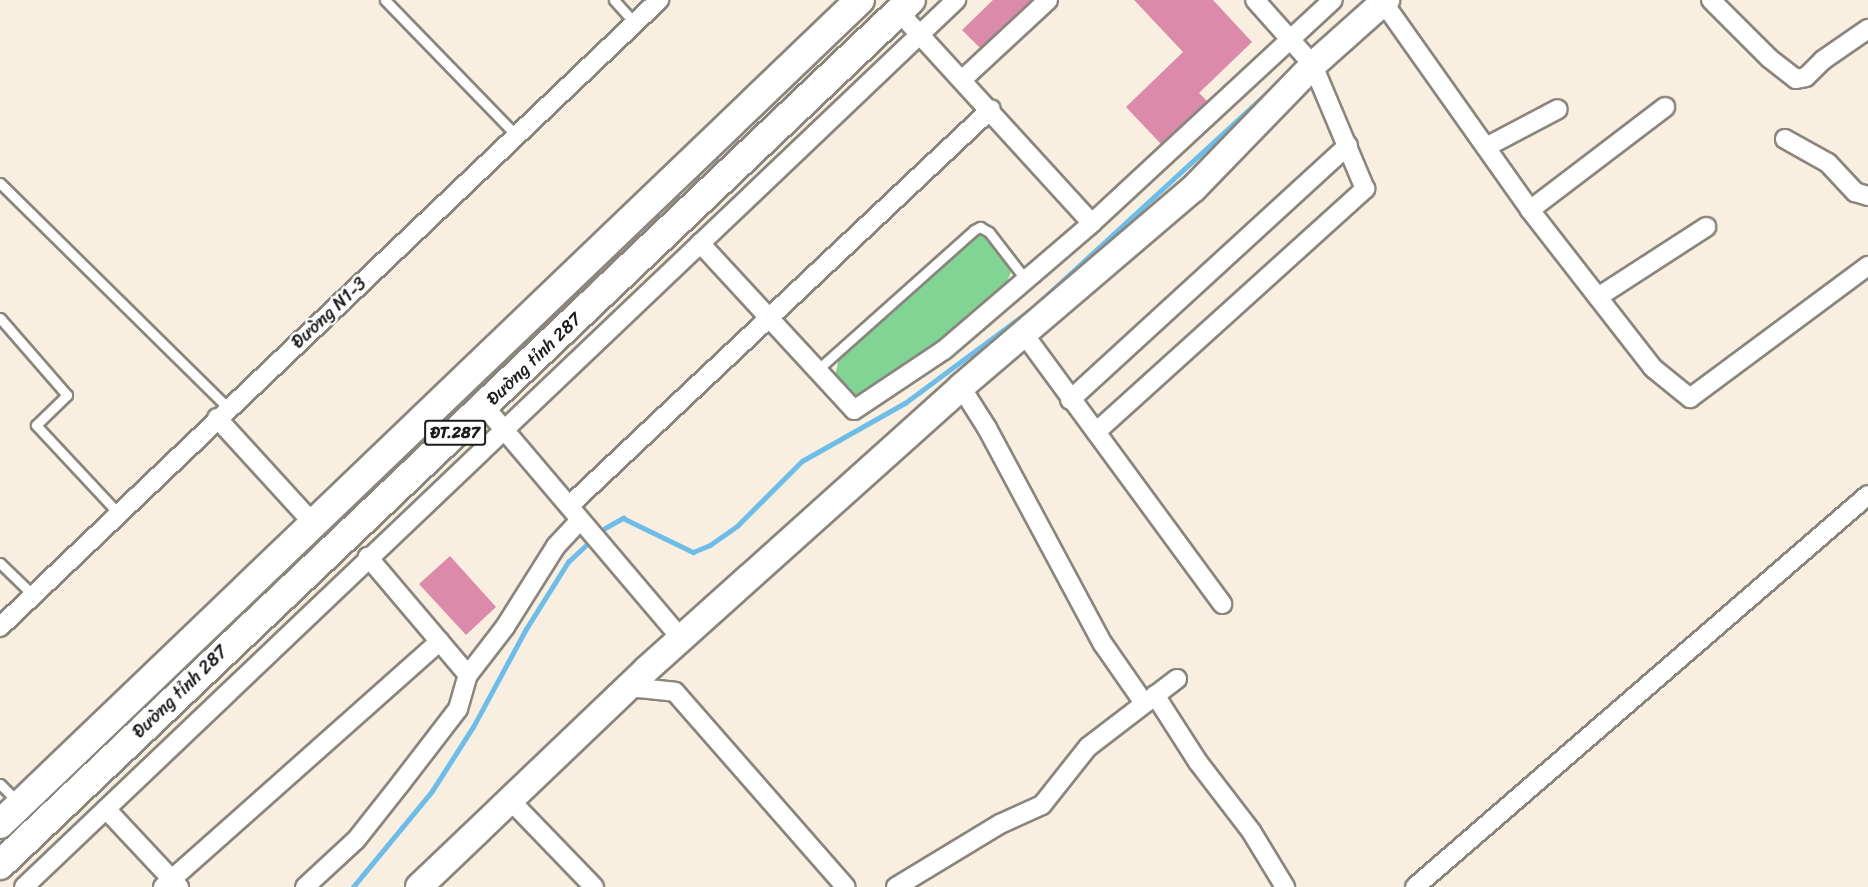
<!DOCTYPE html>
<html>
<head>
<meta charset="utf-8">
<style>
	body { margin:0 }
	#map { position:relative; width:1868px; height:887px; overflow:hidden; background:#f8efe0; font-family:Sriracha,sans-serif }
	div>[style] { position:absolute }
	[style*='--x'] { left:calc(var(--x)*1px); top:calc(var(--y)*1px); width:calc(var(--w)*1px); rotate:calc(var(--a)*1deg) }
	.green>* { inset:0; background:#82d495 }
	.stream>* { height:4.5px; margin:-2.25px; padding:0 2.25px; transform-origin:2.25px; border-radius:2.25px; background:#6ebde9 }
	.building>* { inset:0; background:#dc8aaa }
	.roads { filter:drop-shadow(2px 0 #8a867e) drop-shadow(-2px 0 #8a867e) drop-shadow(0 2px #8a867e) drop-shadow(0 -2px #8a867e) }
	.lane>* { height:9px; margin:-4.5px; padding:0 4.5px; transform-origin:4.5px; border-radius:4.5px; background:#fff }
	.street>* { height:18px; margin:-9px; padding:0 9px; transform-origin:9px; border-radius:9px; background:#fff }
	.secondary>* { height:26px; margin:-13px; padding:0 13px; transform-origin:13px; border-radius:13px; background:#fff }
	.primary>* { height:28px; margin:-14px; padding:0 14px; transform-origin:14px; border-radius:14px; background:#fff }
	span { translate:-50% -50%; white-space:nowrap; text-align:center; line-height:1.15; -webkit-text-stroke:5px #fff; paint-order:stroke }
	.shield-label span { padding:2px 4px; background:#fff; border:2px solid; border-radius:4px; -webkit-text-stroke-width:0 }
	.shield-label { font-size:16px; color:#1c1c1c; font-weight:700 }
	.street-label { font-size:18px; color:#1c1c1c }
</style>
</head>
<body>
<div id="map">
	<div class="green">
		<i style="clip-path:polygon(984px 230px,1007px 256px,1011px 272px,1004px 289px,915px 360px,860px 398px,851px 395px,835px 376px,839px 358px,968px 234px)"></i>
	</div>
	<div class="stream">
		<i style="--x:1344;--y:21;--w:30;--a:-44"></i>
		<i style="--x:605;--y:528;--w:21;--a:-29"></i>
		<i style="--x:623;--y:518;--w:78;--a:25.9"></i>
		<i style="--x:693;--y:552;--w:18;--a:-22"></i>
		<i style="--x:710;--y:545;--w:33;--a:-35"></i>
		<i style="--x:737;--y:526;--w:92;--a:-45"></i>
		<i style="--x:802;--y:461;--w:118;--a:-29.4"></i>
		<i style="--x:905;--y:403;--w:159;--a:-36.6"></i>
		<i style="--x:1033;--y:308;--w:343;--a:-42.6"></i>
		<i style="--x:353;--y:887;--w:124;--a:-50.5"></i>
		<i style="--x:432;--y:791;--w:76;--a:-57.4"></i>
		<i style="--x:473;--y:727;--w:111;--a:-61.6"></i>
		<i style="--x:526;--y:629;--w:79;--a:-57.9"></i>
		<i style="--x:568;--y:562;--w:25;--a:-43"></i>
	</div>
	<div class="building">
		<i style="clip-path:polygon(993px 0,1031px 0,980px 48px,962px 30px)"></i>
		<i style="clip-path:polygon(1134px 0,1213px 0,1252px 42px,1199px 93px,1207px 101px,1161px 144px,1126px 107px,1183px 52px)"></i>
		<i style="clip-path:polygon(450px 556px,496px 607px,466px 635px,419px 584px)"></i>
	</div>
	<div class="roads">
		<div class="lane">
			<i style="--x:385;--y:0;--w:188;--a:45.9"></i>
			<i style="--x:614;--y:0;--w:31;--a:48"></i>
			<i style="--x:0;--y:183;--w:320;--a:44.6"></i>
			<i style="--x:0;--y:318;--w:102;--a:49"></i>
			<i style="--x:67;--y:395;--w:43;--a:135.9"></i>
			<i style="--x:36;--y:425;--w:120;--a:47"></i>
			<i style="--x:816;--y:371;--w:212;--a:-41.7"></i>
			<i style="--x:974;--y:230;--w:7;--a:-27"></i>
			<i style="--x:980;--y:227;--w:10;--a:29"></i>
			<i style="--x:989;--y:232;--w:61;--a:52.4"></i>
			<i style="--x:0;--y:563;--w:46;--a:44.1"></i>
			<i style="--x:0;--y:784;--w:27;--a:45"></i>
		</div>
		<div class="street">
			<i style="--x:1711;--y:0;--w:82;--a:45"></i>
			<i style="--x:1769;--y:58;--w:34;--a:38"></i>
			<i style="--x:1796;--y:79;--w:10;--a:-11"></i>
			<i style="--x:1806;--y:77;--w:24;--a:-45"></i>
			<i style="--x:1823;--y:60;--w:55;--a:-34.6"></i>
			<i style="--x:1383;--y:2;--w:255;--a:54.7"></i>
			<i style="--x:1530;--y:210;--w:200;--a:52.1"></i>
			<i style="--x:1653;--y:368;--w:48;--a:39"></i>
			<i style="--x:1690;--y:398;--w:222;--a:-36.6"></i>
			<i style="--x:899;--y:12;--w:286;--a:47.6"></i>
			<i style="--x:1092;--y:223;--w:328;--a:-42.8"></i>
			<i style="--x:963;--y:79;--w:116;--a:-42.9"></i>
			<i style="--x:1785;--y:139;--w:49;--a:29.2"></i>
			<i style="--x:1828;--y:163;--w:40;--a:47"></i>
			<i style="--x:1855;--y:192;--w:14;--a:17"></i>
			<i style="--x:1486;--y:147;--w:81;--a:-27.8"></i>
			<i style="--x:1530;--y:210;--w:170;--a:-37.3"></i>
			<i style="--x:700;--y:243;--w:227;--a:47.3"></i>
			<i style="--x:854;--y:410;--w:108;--a:-33.7"></i>
			<i style="--x:944;--y:350;--w:195;--a:-40.6"></i>
			<i style="--x:1598;--y:297;--w:129;--a:-32.9"></i>
			<i style="--x:1024;--y:334;--w:335;--a:53.7"></i>
			<i style="--x:961;--y:387;--w:49;--a:57.6"></i>
			<i style="--x:987;--y:428;--w:245;--a:61.8"></i>
			<i style="--x:1103;--y:644;--w:72;--a:55.2"></i>
			<i style="--x:1070;--y:400;--w:377;--a:-42.5"></i>
			<i style="--x:484;--y:406;--w:304;--a:49.7"></i>
			<i style="--x:217;--y:418;--w:142;--a:47.6"></i>
			<i style="--x:1096;--y:432;--w:363;--a:-42.1"></i>
			<i style="--x:1365;--y:189;--w:134;--a:-112.8"></i>
			<i style="--x:1313;--y:65;--w:87;--a:-131.7"></i>
			<i style="--x:569;--y:506;--w:579;--a:-43.25"></i>
			<i style="--x:0;--y:627;--w:910;--a:-43.57"></i>
			<i style="--x:468;--y:675;--w:61;--a:-52.4"></i>
			<i style="--x:505;--y:627;--w:96;--a:-57.8"></i>
			<i style="--x:556;--y:546;--w:35;--a:-47"></i>
			<i style="--x:632;--y:683;--w:9;--a:36"></i>
			<i style="--x:639;--y:688;--w:36;--a:6"></i>
			<i style="--x:675;--y:692;--w:259;--a:48.8"></i>
			<i style="--x:1155;--y:695;--w:80;--a:57.3"></i>
			<i style="--x:1198;--y:762;--w:87;--a:52.5"></i>
			<i style="--x:1251;--y:831;--w:66;--a:58.7"></i>
			<i style="--x:510;--y:800;--w:121;--a:46"></i>
			<i style="--x:106;--y:809;--w:107;--a:46.9"></i>
			<i style="--x:24;--y:887;--w:1287;--a:-43.58"></i>
			<i style="--x:163;--y:887;--w:370;--a:-41.6"></i>
			<i style="--x:305;--y:887;--w:69;--a:-42.7"></i>
			<i style="--x:356;--y:840;--w:73;--a:-51.7"></i>
			<i style="--x:401;--y:783;--w:93;--a:-52.4"></i>
			<i style="--x:458;--y:709;--w:35;--a:-74"></i>
			<i style="--x:468;--y:675;--w:155;--a:-130.3"></i>
			<i style="--x:896;--y:887;--w:122;--a:-31.2"></i>
			<i style="--x:1000;--y:824;--w:46;--a:-24.3"></i>
			<i style="--x:1042;--y:805;--w:74;--a:-51.6"></i>
			<i style="--x:1088;--y:747;--w:112;--a:-37.4"></i>
			<i style="--x:1415;--y:887;--w:599;--a:-40.87"></i>
		</div>
		<div class="secondary">
			<i style="--x:419;--y:887;--w:314;--a:-43.7"></i>
			<i style="--x:646;--y:670;--w:423;--a:-41.9"></i>
			<i style="--x:961;--y:387;--w:305;--a:-40.5"></i>
			<i style="--x:1193;--y:189;--w:173;--a:-45.9"></i>
			<i style="--x:1313;--y:65;--w:98;--a:-41.7"></i>
		</div>
		<div class="primary">
			<i style="--x:0;--y:824;--w:1191;--a:-43.78"></i>
			<i style="--x:0;--y:865;--w:1256;--a:-43.52"></i>
		</div>
	</div>
	<div class="shield-label">
		<span style="left:455px;top:433px">ĐT.287</span>
	</div>
	<div class="street-label">
		<span style="left:329px;top:313px;rotate:-43deg">Đường N1-3</span>
		<span style="left:534px;top:359px;rotate:-44deg">Đường tỉnh 287</span>
		<span style="left:180px;top:692px;rotate:-44deg">Đường tỉnh 287</span>
	</div>
</div>
</body>
</html>
